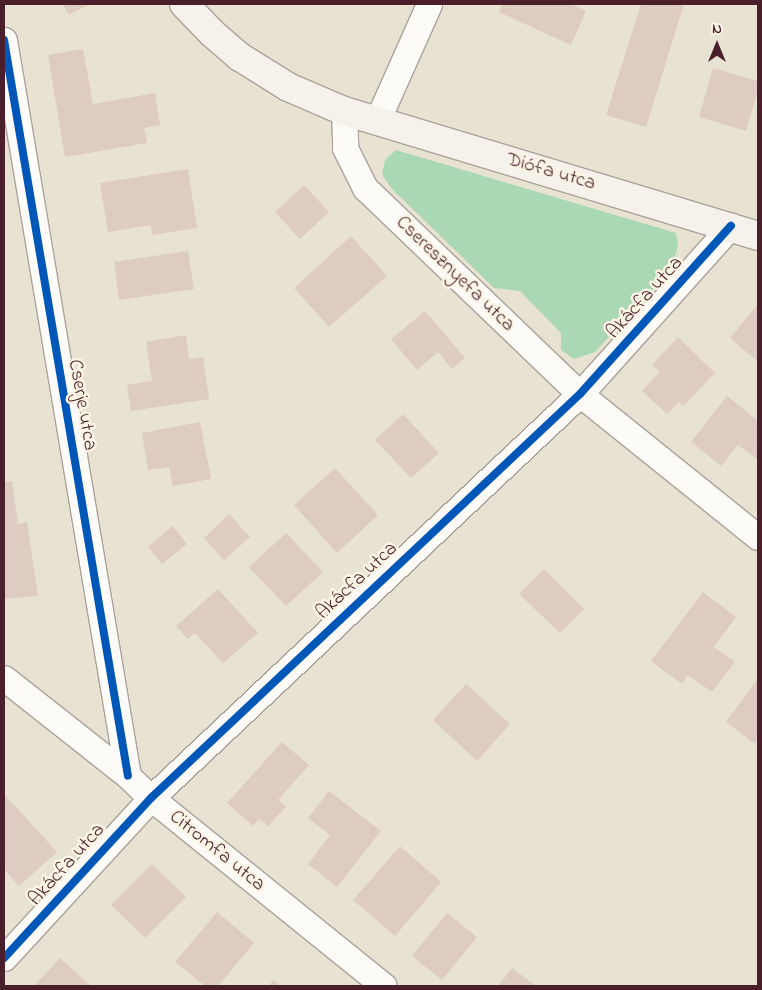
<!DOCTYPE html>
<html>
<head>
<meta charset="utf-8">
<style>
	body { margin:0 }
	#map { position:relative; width:762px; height:990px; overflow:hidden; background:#e8e2d2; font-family:"Indie Flower",sans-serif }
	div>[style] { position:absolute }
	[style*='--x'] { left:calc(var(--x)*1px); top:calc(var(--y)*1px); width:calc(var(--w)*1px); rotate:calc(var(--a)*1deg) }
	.green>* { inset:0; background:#aad8b2 }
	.building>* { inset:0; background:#deccc2 }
	.roads { filter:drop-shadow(1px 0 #aba29a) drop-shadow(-1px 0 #aba29a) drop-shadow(0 1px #aba29a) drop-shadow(0 -1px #aba29a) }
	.street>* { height:25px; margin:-12.5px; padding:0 12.5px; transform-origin:12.5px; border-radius:12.5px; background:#fcfbf8 }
	.secondary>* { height:28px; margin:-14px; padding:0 14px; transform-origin:14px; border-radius:14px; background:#f5f1eb }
	.cycleway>* { height:8px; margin:-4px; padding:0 4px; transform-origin:4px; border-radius:4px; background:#0057b8 }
	span { translate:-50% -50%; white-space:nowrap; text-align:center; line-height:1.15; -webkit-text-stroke:5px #fcf5e5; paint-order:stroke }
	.street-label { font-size:20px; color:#4a1f2b }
	.frame { position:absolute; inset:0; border:5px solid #4a1f2b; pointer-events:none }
	.north { position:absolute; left:692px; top:20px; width:50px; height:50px; -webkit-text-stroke:4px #fcf5e5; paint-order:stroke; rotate:0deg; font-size:14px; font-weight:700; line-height:20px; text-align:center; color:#4a1f2b }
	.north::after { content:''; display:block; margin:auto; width:18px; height:22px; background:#4a1f2b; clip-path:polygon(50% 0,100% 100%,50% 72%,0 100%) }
</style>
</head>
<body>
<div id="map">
	<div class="green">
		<i style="clip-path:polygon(396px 150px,676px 233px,678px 245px,672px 269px,595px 352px,574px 359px,561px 350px,561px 333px,520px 291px,494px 288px,391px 188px,382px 174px,385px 160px)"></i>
	</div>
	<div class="building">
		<i style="clip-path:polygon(63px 4px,90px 4px,69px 15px)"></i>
		<i style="clip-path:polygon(502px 4px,570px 4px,586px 11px,571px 45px,499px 12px)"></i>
		<i style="clip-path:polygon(641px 4px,684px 4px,646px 127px,606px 115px)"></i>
		<i style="clip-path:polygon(83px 49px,93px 104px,155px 93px,160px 125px,144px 128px,147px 143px,65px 157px,48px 55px)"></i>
		<i style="clip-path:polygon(713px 68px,758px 81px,758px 90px,746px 131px,699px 117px)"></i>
		<i style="clip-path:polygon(188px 169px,197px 228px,152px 235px,151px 225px,108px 232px,100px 183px)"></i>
		<i style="clip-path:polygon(304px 185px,329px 212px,300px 239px,275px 212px)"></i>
		<i style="clip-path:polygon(351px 236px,387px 276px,329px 327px,294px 288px)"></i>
		<i style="clip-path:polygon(188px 251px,194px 289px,119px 300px,114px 262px)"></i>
		<i style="clip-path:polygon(758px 304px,758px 362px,730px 338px)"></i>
		<i style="clip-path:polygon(425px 311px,465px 358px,452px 369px,438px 352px,417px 370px,391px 339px)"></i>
		<i style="clip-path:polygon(186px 335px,189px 359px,203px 357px,209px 399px,131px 411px,127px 385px,152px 381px,146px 342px)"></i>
		<i style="clip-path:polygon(678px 337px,715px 373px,683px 406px,679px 402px,667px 414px,642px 391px,660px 372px,652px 365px)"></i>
		<i style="clip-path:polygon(727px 396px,758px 421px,758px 460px,738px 445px,721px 466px,691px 442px)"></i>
		<i style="clip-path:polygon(403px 414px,439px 453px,411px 478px,375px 440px)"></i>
		<i style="clip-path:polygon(200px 422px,211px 479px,173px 486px,169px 467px,148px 470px,142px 433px)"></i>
		<i style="clip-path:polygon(335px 468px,378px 515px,337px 553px,294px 505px)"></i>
		<i style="clip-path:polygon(12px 481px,18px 524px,27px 522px,38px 596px,4px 599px,4px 482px)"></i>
		<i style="clip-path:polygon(229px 514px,250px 537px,224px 560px,204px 538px)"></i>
		<i style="clip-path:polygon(173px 526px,187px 544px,162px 564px,148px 547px)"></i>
		<i style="clip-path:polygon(286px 533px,323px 572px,286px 606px,249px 567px)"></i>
		<i style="clip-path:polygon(544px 569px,584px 609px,560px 633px,519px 594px)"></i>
		<i style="clip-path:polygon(218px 589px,258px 633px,223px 663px,195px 633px,188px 639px,176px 626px)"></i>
		<i style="clip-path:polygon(703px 592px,736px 617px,714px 647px,735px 662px,712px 692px,688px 675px,682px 684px,651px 661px)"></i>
		<i style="clip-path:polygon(758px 678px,758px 739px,755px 744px,726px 722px)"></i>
		<i style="clip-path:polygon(466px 684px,510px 724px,477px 761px,433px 720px)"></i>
		<i style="clip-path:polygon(282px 742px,309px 765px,278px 800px,286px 807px,268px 826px,259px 819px,253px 826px,227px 803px)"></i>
		<i style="clip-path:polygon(329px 791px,381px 831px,337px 887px,308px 864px,330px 835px,308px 818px)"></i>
		<i style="clip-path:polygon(4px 794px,57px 852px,19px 886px,4px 869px)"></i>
		<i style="clip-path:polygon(400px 846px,441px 882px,395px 936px,353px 900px)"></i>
		<i style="clip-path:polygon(152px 864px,186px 897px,145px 938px,111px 905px)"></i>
		<i style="clip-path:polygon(217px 912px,254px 943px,218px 986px,205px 986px,175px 962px)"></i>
		<i style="clip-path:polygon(447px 913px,477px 937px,442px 980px,412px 956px)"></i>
		<i style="clip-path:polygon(60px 958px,91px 986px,34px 986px)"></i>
		<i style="clip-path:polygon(512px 968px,536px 986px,498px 986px)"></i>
		<i style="clip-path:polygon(273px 980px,281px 986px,269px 986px)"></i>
	</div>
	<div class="roads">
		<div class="street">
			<i style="--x:4;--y:40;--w:746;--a:80.44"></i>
			<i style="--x:344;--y:111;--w:37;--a:88"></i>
			<i style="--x:345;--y:148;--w:45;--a:63.4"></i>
			<i style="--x:365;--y:188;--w:298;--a:43.8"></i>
			<i style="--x:580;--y:394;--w:228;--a:38.8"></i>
			<i style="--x:377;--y:121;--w:128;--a:-66"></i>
			<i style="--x:4;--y:678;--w:158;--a:38.3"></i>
			<i style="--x:128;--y:776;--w:32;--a:44"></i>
			<i style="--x:151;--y:798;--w:299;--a:38.9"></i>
			<i style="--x:4;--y:958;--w:217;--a:-47.4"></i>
			<i style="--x:151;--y:798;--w:589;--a:-43.28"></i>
			<i style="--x:580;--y:394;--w:226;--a:-48.1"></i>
		</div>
		<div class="secondary">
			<i style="--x:184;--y:4;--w:40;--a:46"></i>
			<i style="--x:212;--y:33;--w:37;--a:41"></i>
			<i style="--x:240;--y:57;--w:57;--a:32"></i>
			<i style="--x:288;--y:87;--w:61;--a:23.2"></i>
			<i style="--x:344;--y:111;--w:432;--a:16.8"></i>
		</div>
	</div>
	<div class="cycleway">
		<i style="--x:4;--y:40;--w:746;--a:80.44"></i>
		<i style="--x:4;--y:958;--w:217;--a:-47.4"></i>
		<i style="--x:151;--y:798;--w:589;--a:-43.28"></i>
		<i style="--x:580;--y:394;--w:226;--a:-48.1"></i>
	</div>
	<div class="street-label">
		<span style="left:551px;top:172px;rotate:16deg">Diófa utca</span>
		<span style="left:455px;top:274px;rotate:44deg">Cseresznyefa utca</span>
		<span style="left:645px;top:298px;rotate:-48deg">Akácfa utca</span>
		<span style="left:82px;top:405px;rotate:80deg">Cserje utca</span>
		<span style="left:357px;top:581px;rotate:-43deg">Akácfa utca</span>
		<span style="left:217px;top:851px;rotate:39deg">Citromfa utca</span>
		<span style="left:67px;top:865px;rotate:-48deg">Akácfa utca</span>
	</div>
	<div class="frame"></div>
	<div class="north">N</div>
</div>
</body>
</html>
